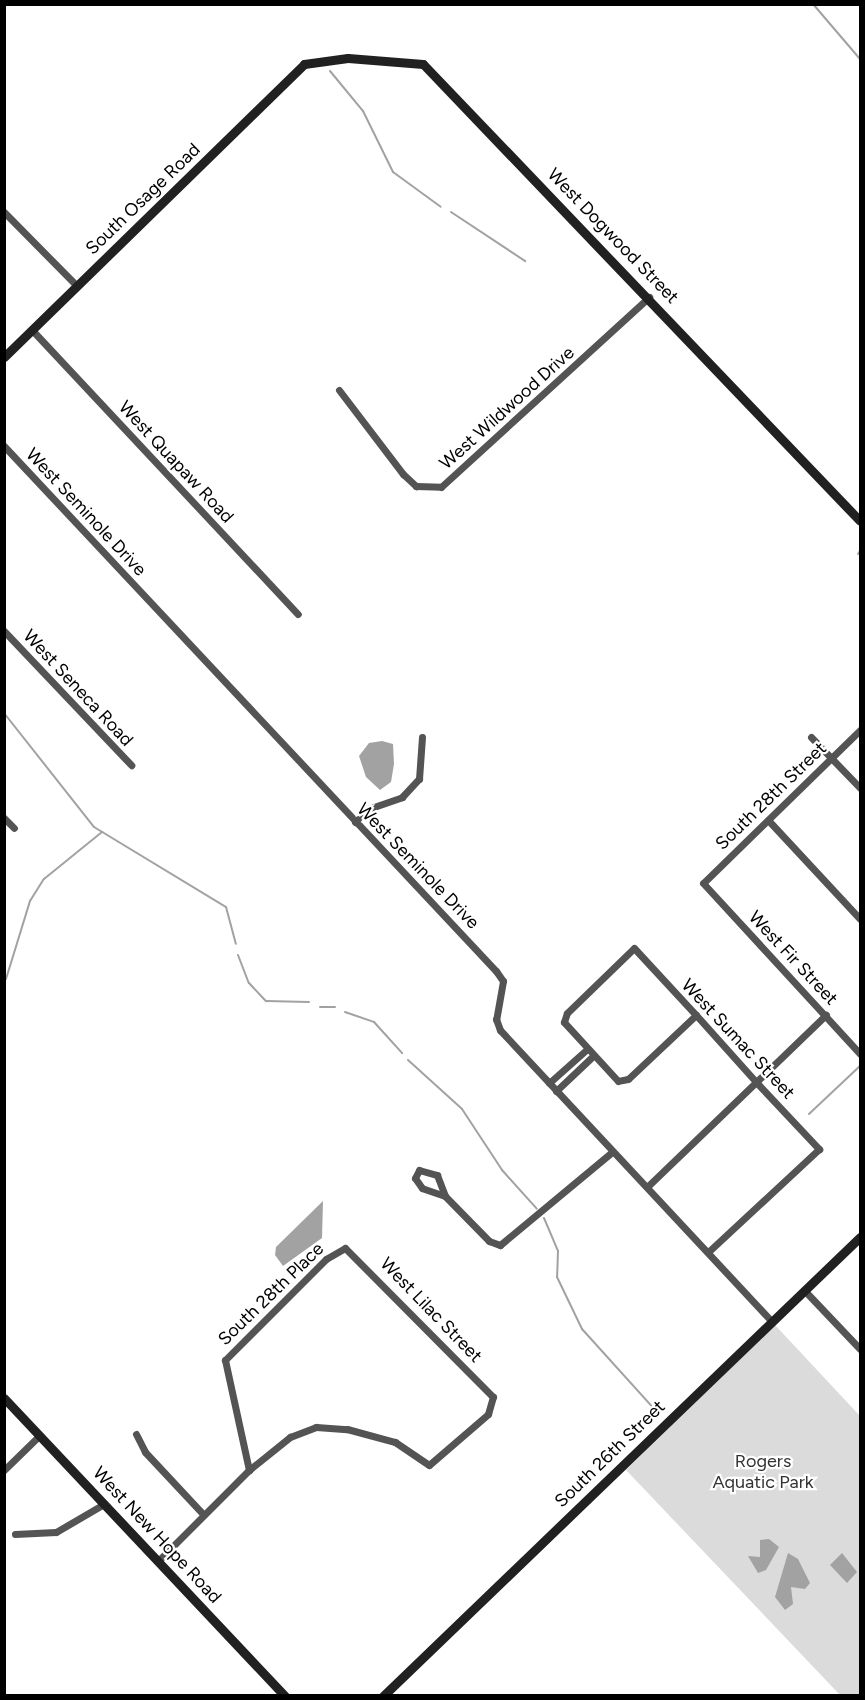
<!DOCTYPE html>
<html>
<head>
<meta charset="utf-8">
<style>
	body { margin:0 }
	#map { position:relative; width:865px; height:1700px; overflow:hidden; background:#fff; font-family:Figtree,sans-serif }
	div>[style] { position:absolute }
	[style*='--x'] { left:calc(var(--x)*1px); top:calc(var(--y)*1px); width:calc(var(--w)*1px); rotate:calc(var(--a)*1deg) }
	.green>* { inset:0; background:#dbdbdb }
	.water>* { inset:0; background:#a2a2a2 }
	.stream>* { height:2px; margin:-1px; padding:0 1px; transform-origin:1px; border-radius:1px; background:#a2a2a2 }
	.street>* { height:7px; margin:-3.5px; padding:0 3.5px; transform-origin:3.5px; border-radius:3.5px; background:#545454 }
	.secondary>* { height:9px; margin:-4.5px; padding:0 4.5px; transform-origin:4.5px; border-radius:4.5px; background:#212121 }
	span { translate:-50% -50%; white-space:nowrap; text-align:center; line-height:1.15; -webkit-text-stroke:4.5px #fff; paint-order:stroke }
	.street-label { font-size:18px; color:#000 }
	.park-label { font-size:18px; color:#323232 }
	.frame { position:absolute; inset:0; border:6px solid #000; pointer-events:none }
</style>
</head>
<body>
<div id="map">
	<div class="green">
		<i style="clip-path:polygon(775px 1325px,860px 1416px,860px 1695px,840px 1695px,626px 1470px)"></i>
	</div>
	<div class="water">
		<i style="clip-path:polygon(382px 741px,393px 744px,394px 764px,391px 782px,380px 790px,366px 777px,359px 756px,369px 743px)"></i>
		<i style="clip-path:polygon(323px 1201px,322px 1238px,283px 1266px,275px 1255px,276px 1247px)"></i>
		<i style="clip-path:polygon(769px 1539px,779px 1547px,766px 1570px,758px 1573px,748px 1556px,760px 1557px,760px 1540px)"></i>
		<i style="clip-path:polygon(788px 1553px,798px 1559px,810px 1583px,805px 1589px,791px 1587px,793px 1604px,785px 1610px,775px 1597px)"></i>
		<i style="clip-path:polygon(842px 1553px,857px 1572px,847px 1583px,830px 1565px)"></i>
	</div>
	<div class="stream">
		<i style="--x:813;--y:4;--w:72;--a:49.5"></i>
		<i style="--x:330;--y:71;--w:52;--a:50.5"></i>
		<i style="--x:363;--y:111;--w:68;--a:63.8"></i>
		<i style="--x:393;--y:172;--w:59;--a:36.1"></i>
		<i style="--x:451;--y:212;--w:89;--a:33.5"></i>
		<i style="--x:858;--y:554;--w:4;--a:-56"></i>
		<i style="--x:4;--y:713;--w:145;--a:51.7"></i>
		<i style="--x:94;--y:827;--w:154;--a:31.2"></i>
		<i style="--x:226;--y:907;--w:38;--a:75"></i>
		<i style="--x:238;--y:955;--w:30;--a:69"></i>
		<i style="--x:249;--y:983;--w:25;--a:47"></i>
		<i style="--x:266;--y:1001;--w:43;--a:1.3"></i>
		<i style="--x:6;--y:979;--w:82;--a:-72.9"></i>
		<i style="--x:30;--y:901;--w:26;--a:-58"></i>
		<i style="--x:44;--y:879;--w:75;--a:-39"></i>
		<i style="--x:320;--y:1007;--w:15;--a:0"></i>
		<i style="--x:345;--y:1012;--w:31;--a:19"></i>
		<i style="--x:374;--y:1022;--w:42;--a:47.9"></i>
		<i style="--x:408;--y:1060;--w:73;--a:42.2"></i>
		<i style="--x:462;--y:1109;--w:73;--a:56.7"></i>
		<i style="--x:502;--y:1170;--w:52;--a:48.1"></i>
		<i style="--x:809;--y:1114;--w:70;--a:-43.3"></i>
		<i style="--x:544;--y:1218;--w:36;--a:67"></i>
		<i style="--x:558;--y:1251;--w:26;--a:92"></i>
		<i style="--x:557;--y:1277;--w:58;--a:64.3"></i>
		<i style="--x:582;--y:1329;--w:110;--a:47.9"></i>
	</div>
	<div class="street">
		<i style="--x:4;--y:212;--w:104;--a:45.4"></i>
		<i style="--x:32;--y:330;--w:389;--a:46.9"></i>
		<i style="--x:339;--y:390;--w:106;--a:52.7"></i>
		<i style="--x:403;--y:474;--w:18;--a:43"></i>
		<i style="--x:416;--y:486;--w:25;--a:2"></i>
		<i style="--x:441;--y:487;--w:282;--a:-42.4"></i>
		<i style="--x:4;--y:446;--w:720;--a:46.86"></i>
		<i style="--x:496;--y:971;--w:12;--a:55"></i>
		<i style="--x:503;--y:981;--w:39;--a:100"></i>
		<i style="--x:496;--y:1019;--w:12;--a:70"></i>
		<i style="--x:500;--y:1030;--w:398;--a:47"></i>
		<i style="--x:4;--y:631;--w:185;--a:46.5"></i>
		<i style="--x:860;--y:730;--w:219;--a:135.7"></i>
		<i style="--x:703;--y:883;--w:232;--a:47.4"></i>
		<i style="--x:811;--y:737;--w:71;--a:46.1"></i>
		<i style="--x:4;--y:818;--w:14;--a:45"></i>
		<i style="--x:768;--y:820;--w:135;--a:47.1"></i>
		<i style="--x:355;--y:822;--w:18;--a:-45"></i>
		<i style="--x:368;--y:809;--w:36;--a:-19"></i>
		<i style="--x:402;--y:797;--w:25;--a:-47"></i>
		<i style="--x:419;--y:779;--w:42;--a:-85.9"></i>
		<i style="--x:696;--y:1015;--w:93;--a:136.7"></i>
		<i style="--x:628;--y:1079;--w:10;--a:169"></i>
		<i style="--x:618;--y:1081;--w:80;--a:-132.5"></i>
		<i style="--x:564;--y:1022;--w:9;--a:-72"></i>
		<i style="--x:567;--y:1013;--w:93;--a:-44.1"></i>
		<i style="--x:634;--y:948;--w:91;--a:47.2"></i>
		<i style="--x:696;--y:1015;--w:91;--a:48.1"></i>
		<i style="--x:757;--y:1083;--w:91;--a:46.8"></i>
		<i style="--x:819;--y:1149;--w:151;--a:137.1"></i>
		<i style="--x:549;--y:1083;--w:50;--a:-41.7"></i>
		<i style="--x:556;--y:1091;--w:50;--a:-43.4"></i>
		<i style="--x:648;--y:1186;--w:247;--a:-43.9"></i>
		<i style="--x:445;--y:1196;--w:24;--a:-161"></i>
		<i style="--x:422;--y:1188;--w:12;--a:-125"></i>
		<i style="--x:415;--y:1178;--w:9;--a:-63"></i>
		<i style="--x:419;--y:1170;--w:19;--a:16"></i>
		<i style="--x:437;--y:1175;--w:22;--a:69"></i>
		<i style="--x:445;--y:1196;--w:63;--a:45.6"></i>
		<i style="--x:489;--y:1241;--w:12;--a:20"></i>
		<i style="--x:500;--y:1245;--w:146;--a:-39.7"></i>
		<i style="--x:804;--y:1290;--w:81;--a:46.5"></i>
		<i style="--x:136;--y:1434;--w:20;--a:63"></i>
		<i style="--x:145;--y:1452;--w:86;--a:46.9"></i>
		<i style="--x:4;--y:1470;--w:49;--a:-44.2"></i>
		<i style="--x:15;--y:1534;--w:41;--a:-2.8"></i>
		<i style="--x:56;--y:1532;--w:56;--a:-30.3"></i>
		<i style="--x:158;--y:1561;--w:129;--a:-45"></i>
		<i style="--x:249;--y:1470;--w:53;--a:-38.8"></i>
		<i style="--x:290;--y:1437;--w:28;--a:-21"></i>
		<i style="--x:316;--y:1427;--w:31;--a:4"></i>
		<i style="--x:347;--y:1429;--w:50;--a:15.2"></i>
		<i style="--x:395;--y:1442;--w:41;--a:34.1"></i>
		<i style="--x:429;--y:1465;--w:78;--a:-40.8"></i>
		<i style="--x:488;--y:1414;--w:18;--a:-74"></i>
		<i style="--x:493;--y:1397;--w:210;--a:-134.8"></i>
		<i style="--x:345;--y:1248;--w:22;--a:150"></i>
		<i style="--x:326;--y:1259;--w:143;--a:135"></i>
		<i style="--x:225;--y:1360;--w:113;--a:77.7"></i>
	</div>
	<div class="secondary">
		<i style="--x:4;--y:357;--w:419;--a:-44.3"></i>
		<i style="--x:304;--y:64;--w:44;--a:-7.8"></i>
		<i style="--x:348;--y:58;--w:75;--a:4.6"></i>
		<i style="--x:423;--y:64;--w:632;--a:46.28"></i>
		<i style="--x:4;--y:1398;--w:410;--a:46.7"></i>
		<i style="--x:383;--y:1696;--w:662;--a:-43.9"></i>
	</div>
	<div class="street-label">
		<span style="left:143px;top:199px;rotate:-44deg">South Osage Road</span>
		<span style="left:613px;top:236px;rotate:46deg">West Dogwood Street</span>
		<span style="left:507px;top:408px;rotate:-42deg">West Wildwood Drive</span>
		<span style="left:176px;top:462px;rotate:47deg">West Quapaw Road</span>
		<span style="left:86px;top:512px;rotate:47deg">West Seminole Drive</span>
		<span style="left:78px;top:688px;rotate:47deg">West Seneca Road</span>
		<span style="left:771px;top:796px;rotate:-44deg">South 28th Street</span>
		<span style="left:418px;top:866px;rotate:46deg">West Seminole Drive</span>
		<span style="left:793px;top:958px;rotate:47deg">West Fir Street</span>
		<span style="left:738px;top:1039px;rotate:47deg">West Sumac Street</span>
		<span style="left:271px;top:1294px;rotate:-44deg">South 28th Place</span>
		<span style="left:431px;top:1310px;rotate:46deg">West Lilac Street</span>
		<span style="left:610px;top:1454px;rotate:-44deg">South 26th Street</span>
		<span style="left:157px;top:1535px;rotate:47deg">West New Hope Road</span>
	</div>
	<div class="park-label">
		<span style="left:763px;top:1472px">Rogers<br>Aquatic Park</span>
	</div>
	<div class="frame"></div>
</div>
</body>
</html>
